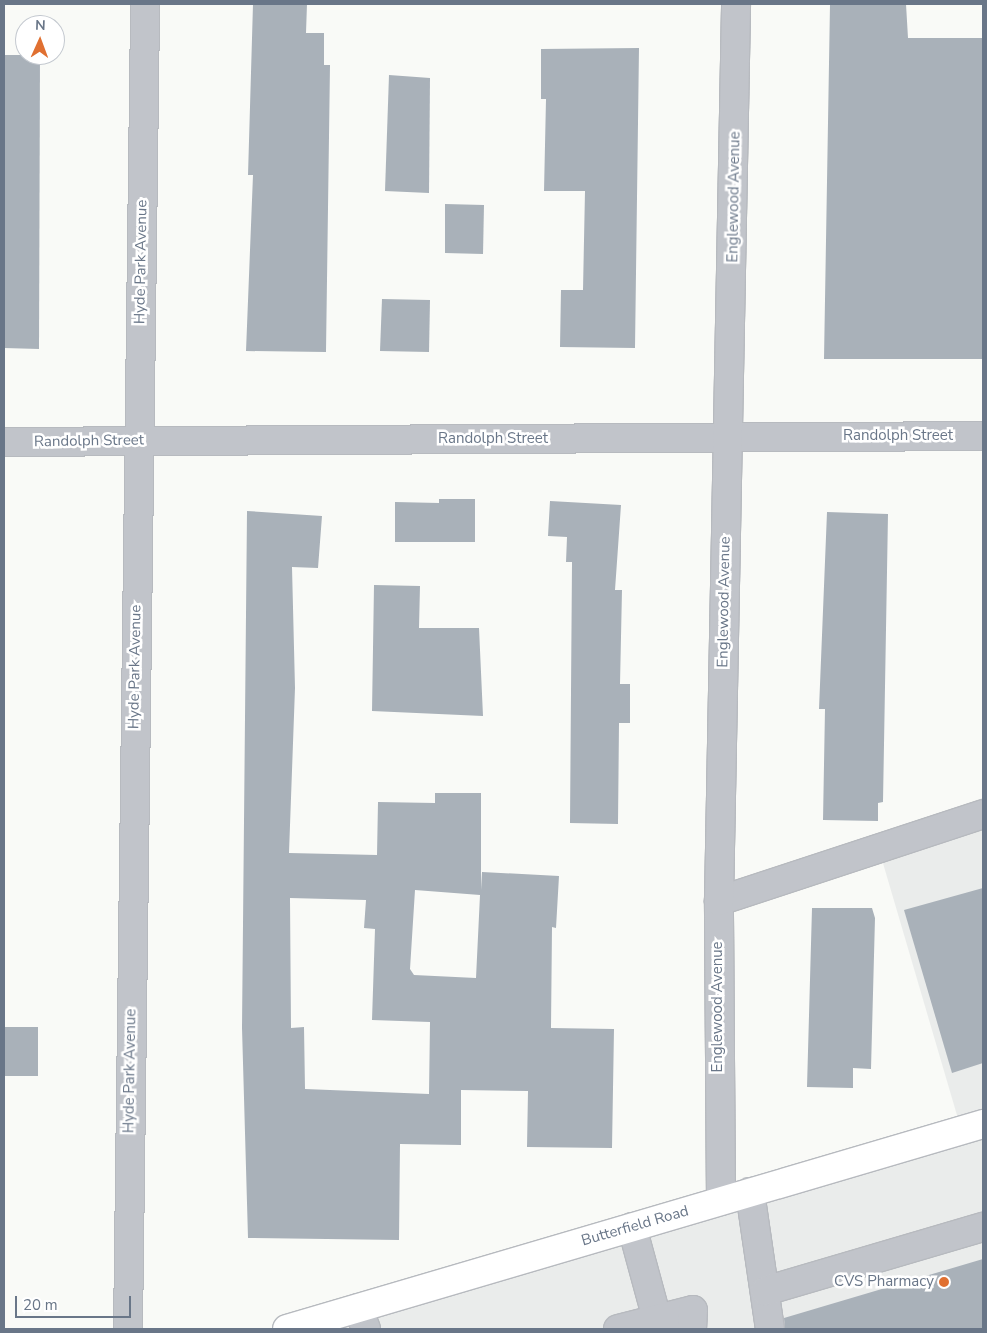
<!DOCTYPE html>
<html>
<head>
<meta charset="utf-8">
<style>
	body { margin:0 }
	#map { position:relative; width:987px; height:1333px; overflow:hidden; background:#f9faf7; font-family:"Nunito Sans",sans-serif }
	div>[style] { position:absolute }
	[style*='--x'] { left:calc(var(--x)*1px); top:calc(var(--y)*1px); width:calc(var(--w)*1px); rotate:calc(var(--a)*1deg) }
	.built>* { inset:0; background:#eaeceb }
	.building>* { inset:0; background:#a9b1b9 }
	.roads { filter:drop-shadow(1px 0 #b7babf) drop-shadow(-1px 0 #b7babf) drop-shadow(0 1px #b7babf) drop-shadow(0 -1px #b7babf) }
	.minor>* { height:28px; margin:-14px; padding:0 14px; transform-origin:14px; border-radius:14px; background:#c1c4ca }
	.major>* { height:28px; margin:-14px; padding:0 14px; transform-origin:14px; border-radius:14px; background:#fff }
	.dots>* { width:14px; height:14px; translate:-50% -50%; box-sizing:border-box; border:2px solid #fff; border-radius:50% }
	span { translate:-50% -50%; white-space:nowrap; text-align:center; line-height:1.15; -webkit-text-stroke:5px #fff; paint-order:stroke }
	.street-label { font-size:15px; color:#697688 }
	.poi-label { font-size:15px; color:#697688 }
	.right { translate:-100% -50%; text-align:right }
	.frame { position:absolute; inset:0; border:5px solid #697688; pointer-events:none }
	.north { position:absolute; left:15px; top:15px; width:50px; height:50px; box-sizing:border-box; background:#fff; border:1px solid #c3c8cf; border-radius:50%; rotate:2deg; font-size:14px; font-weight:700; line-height:20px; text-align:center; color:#697688 }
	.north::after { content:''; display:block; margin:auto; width:18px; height:22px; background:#e07031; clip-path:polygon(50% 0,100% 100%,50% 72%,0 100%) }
	.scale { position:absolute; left:15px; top:1296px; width:116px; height:22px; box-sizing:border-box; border:2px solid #697688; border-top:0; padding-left:6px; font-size:15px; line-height:18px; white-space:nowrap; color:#697688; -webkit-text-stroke:4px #fff; paint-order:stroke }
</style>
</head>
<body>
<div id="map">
	<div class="built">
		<i style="clip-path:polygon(983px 801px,983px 1115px,959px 1122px,875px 836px)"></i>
		<i style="clip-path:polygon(983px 1133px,983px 1329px,331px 1329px)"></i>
	</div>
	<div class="building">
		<i style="clip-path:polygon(253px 4px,307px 4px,306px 33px,324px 33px,324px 65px,330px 65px,326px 352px,246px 351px,253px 175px,248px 175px)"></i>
		<i style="clip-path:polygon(830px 4px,906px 4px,908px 38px,983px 38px,983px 359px,824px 359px)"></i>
		<i style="clip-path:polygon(639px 48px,635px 348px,560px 347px,561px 290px,583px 290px,585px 191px,544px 191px,546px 99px,541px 99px,541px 49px)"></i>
		<i style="clip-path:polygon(4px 55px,40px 55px,39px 349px,4px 348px)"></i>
		<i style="clip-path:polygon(389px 75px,430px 78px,429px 193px,385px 191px)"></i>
		<i style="clip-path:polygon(445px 204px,484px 205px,483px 254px,445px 253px)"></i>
		<i style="clip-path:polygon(382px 299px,430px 300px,429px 352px,380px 351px)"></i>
		<i style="clip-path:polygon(439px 499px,475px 499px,475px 542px,395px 542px,395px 502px,439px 503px)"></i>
		<i style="clip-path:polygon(550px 501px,621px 505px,615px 590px,622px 590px,620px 684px,630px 684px,630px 723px,619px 723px,618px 824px,570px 823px,572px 562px,566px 562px,567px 537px,548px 536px)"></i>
		<i style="clip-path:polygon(evenodd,247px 511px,322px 516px,318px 568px,292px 567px,295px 688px,289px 853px,377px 855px,378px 802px,435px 803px,435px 793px,481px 793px,481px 890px,482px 872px,559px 876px,556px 928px,552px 927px,551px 1028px,614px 1029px,612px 1148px,527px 1147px,528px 1091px,461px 1090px,461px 1145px,400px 1144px,399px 1240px,248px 1238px,242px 1028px,247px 511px,415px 890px,480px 895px,476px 978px,414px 975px,410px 969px,415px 890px,247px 511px,290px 898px,366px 900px,364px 928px,375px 929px,372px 1020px,430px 1022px,429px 1094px,305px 1089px,304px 1027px,291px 1028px,290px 898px)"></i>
		<i style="clip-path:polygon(827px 512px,888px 514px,883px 802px,878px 803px,878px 821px,823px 820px,825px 709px,819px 709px)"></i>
		<i style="clip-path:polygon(374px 585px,420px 586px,419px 628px,479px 628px,483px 716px,372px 711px)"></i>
		<i style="clip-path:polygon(983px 888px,983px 1063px,952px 1073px,904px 910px)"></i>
		<i style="clip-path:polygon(812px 908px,872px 908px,875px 918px,871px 1069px,853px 1068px,853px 1088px,807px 1087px)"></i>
		<i style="clip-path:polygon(4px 1027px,38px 1027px,38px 1076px,4px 1076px)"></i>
		<i style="clip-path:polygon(983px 1259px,983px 1329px,785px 1329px,784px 1318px)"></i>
	</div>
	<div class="roads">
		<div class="minor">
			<i style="--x:4;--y:442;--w:979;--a:-0.35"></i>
			<i style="--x:719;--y:901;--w:278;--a:-18.2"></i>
			<i style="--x:750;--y:1192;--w:138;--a:81.7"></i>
			<i style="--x:721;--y:1201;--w:300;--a:-90.4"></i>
			<i style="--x:719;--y:901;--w:897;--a:-88.91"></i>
			<i style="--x:632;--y:1227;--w:95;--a:74.8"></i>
			<i style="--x:765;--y:1291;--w:227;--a:-16.4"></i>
			<i style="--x:358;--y:1308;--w:22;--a:69"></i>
			<i style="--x:128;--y:1329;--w:1325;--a:-89.26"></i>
			<i style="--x:618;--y:1329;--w:77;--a:-14.2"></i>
			<i style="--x:693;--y:1310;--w:19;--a:93"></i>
		</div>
		<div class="major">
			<i style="--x:287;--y:1329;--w:726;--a:-16.41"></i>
		</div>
	</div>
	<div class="dots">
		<i style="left:944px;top:1282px;background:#e07031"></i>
	</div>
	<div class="street-label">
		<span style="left:734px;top:197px;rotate:-89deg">Englewood Avenue</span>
		<span style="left:141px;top:262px;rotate:-89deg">Hyde Park Avenue</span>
		<span style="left:898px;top:436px">Randolph Street</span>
		<span style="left:493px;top:439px">Randolph Street</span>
		<span style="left:89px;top:441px;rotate:-1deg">Randolph Street</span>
		<span style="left:724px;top:602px;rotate:-89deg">Englewood Avenue</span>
		<span style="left:135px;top:667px;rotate:-89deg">Hyde Park Avenue</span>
		<span style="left:718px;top:1007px;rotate:-90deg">Englewood Avenue</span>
		<span style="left:130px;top:1071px;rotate:-89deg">Hyde Park Avenue</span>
		<span style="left:635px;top:1226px;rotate:-16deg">Butterfield Road</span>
	</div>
	<div class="poi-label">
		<span class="right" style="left:934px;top:1282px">CVS Pharmacy</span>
	</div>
	<div class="frame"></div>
	<div class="north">N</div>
	<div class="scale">20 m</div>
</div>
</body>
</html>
